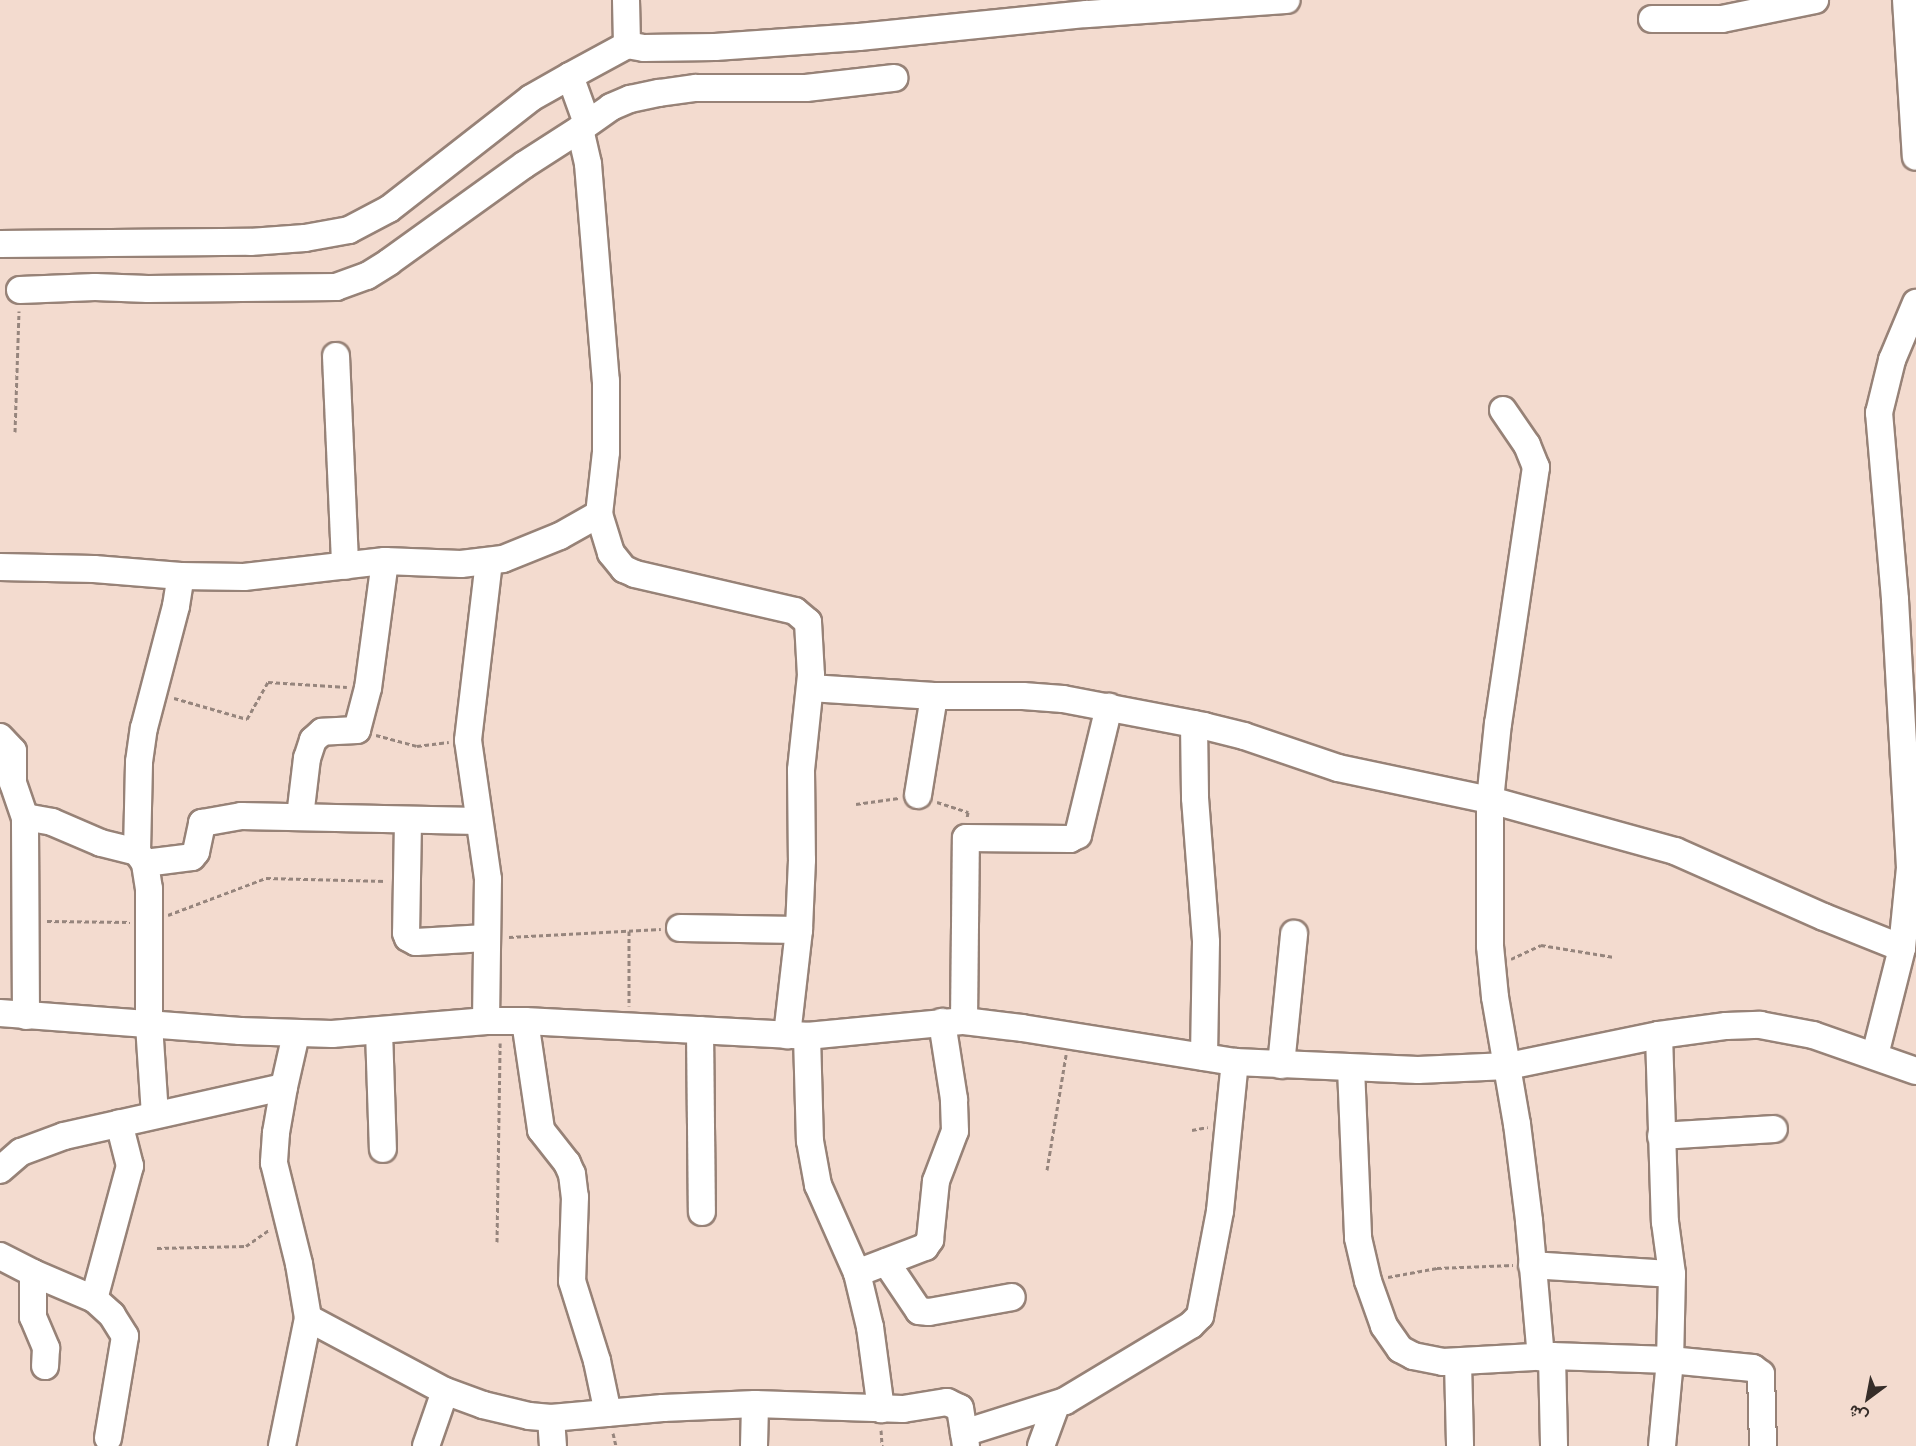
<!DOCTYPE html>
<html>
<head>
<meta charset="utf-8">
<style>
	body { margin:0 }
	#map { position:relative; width:1916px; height:1446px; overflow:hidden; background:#f3dbcf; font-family:Cabin,Vazirmatn,sans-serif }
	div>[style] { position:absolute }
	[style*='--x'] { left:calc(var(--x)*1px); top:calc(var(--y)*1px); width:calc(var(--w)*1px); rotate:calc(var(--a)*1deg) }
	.path>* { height:3px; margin-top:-1.5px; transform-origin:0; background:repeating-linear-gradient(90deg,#96857d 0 4.5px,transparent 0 7.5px) }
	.roads { filter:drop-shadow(2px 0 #978277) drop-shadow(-2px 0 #978277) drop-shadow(0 2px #978277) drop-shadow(0 -2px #978277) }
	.minor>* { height:26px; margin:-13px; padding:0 13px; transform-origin:13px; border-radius:13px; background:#fff }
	span { translate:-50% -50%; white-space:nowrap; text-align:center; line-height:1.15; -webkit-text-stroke:4.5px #f3dbcf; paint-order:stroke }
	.north { position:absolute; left:1838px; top:1368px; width:60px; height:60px; -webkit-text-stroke:4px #f3dbcf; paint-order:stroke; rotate:212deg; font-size:16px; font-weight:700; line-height:24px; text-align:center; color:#362d29 }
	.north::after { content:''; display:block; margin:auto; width:21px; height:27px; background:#362d29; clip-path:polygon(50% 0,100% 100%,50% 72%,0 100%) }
</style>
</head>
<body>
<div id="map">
	<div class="path">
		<i style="--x:15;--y:432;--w:121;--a:-88.1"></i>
		<i style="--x:174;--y:698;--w:76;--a:16"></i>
		<i style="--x:247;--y:719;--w:43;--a:-60.4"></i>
		<i style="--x:268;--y:682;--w:79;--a:3.6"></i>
		<i style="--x:376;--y:735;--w:42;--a:15"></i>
		<i style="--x:417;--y:746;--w:32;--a:-7"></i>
		<i style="--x:937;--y:802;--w:33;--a:18"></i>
		<i style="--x:968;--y:812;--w:6;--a:99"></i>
		<i style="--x:856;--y:804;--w:43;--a:-7.9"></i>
		<i style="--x:168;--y:915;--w:105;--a:-20.7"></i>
		<i style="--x:266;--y:878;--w:120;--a:1.4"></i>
		<i style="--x:47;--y:921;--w:83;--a:0.7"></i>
		<i style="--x:629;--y:931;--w:75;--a:90"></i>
		<i style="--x:509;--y:937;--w:152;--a:-3"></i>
		<i style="--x:1511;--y:959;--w:33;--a:-25"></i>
		<i style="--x:1541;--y:945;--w:74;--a:9.3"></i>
		<i style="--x:1192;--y:1130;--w:16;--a:-11"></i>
		<i style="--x:1047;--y:1170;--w:117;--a:-80.6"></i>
		<i style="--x:497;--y:1242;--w:199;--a:-89.1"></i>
		<i style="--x:157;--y:1248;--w:89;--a:-1.3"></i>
		<i style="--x:246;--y:1246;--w:29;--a:-35"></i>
		<i style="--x:1388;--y:1277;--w:50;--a:-10.4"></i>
		<i style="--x:1437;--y:1268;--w:76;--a:-2.3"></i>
		<i style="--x:881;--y:1430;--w:16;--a:86"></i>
		<i style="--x:613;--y:1433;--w:13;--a:77"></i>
	</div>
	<div class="roads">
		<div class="minor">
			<i style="--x:626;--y:0;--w:45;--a:88.7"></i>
			<i style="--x:1906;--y:0;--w:157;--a:86.4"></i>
			<i style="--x:1652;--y:19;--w:70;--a:0"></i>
			<i style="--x:1722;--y:19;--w:95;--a:-11.5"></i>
			<i style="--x:587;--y:123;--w:50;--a:-109.9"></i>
			<i style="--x:570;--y:76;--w:65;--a:-28.5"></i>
			<i style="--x:627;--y:45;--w:17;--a:10"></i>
			<i style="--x:644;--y:48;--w:71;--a:-0.8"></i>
			<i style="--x:715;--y:47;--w:144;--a:-4"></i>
			<i style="--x:859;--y:37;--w:229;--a:-5.8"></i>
			<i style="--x:1087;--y:14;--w:200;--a:-4"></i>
			<i style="--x:580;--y:129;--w:38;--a:-35"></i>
			<i style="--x:611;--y:107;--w:21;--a:-23"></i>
			<i style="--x:630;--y:99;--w:30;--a:-12"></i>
			<i style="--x:659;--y:93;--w:37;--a:-8"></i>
			<i style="--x:696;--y:88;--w:110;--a:0"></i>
			<i style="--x:806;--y:88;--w:89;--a:-6.5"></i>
			<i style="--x:0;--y:244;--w:250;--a:-0.5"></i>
			<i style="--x:250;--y:242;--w:55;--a:-4.2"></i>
			<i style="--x:305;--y:238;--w:45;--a:-10.3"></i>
			<i style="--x:349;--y:230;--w:45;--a:-27.7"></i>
			<i style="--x:389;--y:209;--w:180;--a:-38"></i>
			<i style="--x:531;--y:98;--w:45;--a:-29.4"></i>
			<i style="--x:20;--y:290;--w:75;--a:-2.3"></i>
			<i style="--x:95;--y:287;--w:53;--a:2.2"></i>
			<i style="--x:148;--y:289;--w:188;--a:-0.6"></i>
			<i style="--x:336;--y:287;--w:33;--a:-20"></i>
			<i style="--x:367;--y:276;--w:26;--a:-32"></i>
			<i style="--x:389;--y:262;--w:166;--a:-35.7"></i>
			<i style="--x:524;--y:165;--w:67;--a:-32.7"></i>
			<i style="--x:580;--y:129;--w:36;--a:77"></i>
			<i style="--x:588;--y:164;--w:218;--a:85.3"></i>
			<i style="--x:606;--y:381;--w:71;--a:90"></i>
			<i style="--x:606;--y:452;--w:62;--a:96.4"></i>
			<i style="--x:599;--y:514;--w:41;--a:72.9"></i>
			<i style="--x:611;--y:553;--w:21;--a:51"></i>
			<i style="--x:624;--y:569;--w:12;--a:24"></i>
			<i style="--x:635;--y:574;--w:164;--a:13"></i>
			<i style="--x:795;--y:611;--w:17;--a:40"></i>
			<i style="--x:808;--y:622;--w:53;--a:86.8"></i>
			<i style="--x:811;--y:675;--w:96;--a:96"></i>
			<i style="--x:801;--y:770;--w:90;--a:89.4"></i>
			<i style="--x:802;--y:860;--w:70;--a:92.5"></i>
			<i style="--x:336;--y:356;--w:210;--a:87.5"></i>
			<i style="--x:1503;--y:410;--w:42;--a:55.6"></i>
			<i style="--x:1527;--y:445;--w:24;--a:68"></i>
			<i style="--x:1536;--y:467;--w:259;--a:98.4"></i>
			<i style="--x:1498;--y:723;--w:77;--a:95.9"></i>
			<i style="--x:1490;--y:800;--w:146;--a:90"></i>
			<i style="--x:1490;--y:946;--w:51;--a:84.4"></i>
			<i style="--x:1495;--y:997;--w:129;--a:80.2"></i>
			<i style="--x:1517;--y:1124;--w:98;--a:82.9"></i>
			<i style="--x:1529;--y:1221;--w:137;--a:85"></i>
			<i style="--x:385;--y:561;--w:76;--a:2.3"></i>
			<i style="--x:461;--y:564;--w:42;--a:-6.8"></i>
			<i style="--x:503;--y:559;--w:61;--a:-22"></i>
			<i style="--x:560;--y:536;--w:45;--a:-29.4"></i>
			<i style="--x:0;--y:567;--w:94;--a:1.2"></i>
			<i style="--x:94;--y:569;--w:87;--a:4.6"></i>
			<i style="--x:181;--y:576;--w:63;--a:0.9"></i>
			<i style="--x:244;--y:577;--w:142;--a:-6.5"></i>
			<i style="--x:385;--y:561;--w:128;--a:97.6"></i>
			<i style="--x:368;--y:688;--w:43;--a:104.7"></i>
			<i style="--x:357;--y:730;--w:35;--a:177"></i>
			<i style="--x:322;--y:732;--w:12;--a:138"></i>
			<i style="--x:313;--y:740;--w:19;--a:108"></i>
			<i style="--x:307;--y:758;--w:59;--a:96.8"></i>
			<i style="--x:810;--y:688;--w:124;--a:3.7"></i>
			<i style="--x:934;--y:696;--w:89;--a:0"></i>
			<i style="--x:1023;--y:696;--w:40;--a:4.3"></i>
			<i style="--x:1063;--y:699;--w:144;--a:10.8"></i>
			<i style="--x:1204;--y:726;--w:41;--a:14"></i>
			<i style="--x:1244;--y:736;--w:99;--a:18.8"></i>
			<i style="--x:1338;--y:768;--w:155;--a:11.9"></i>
			<i style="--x:1490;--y:800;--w:192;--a:15.4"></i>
			<i style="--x:1675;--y:851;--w:163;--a:23.9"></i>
			<i style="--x:1824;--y:917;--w:84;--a:21.7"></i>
			<i style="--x:1194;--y:724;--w:74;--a:89.2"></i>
			<i style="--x:1195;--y:798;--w:144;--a:85.6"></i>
			<i style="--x:1206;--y:942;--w:115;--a:91"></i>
			<i style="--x:0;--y:737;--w:19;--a:47"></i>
			<i style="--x:13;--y:751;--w:32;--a:90"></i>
			<i style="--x:13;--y:783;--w:36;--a:71"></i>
			<i style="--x:918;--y:795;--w:100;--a:-80.8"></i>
			<i style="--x:408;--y:821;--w:112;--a:91"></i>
			<i style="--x:406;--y:933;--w:5;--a:68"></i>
			<i style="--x:408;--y:938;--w:9;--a:27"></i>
			<i style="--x:416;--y:942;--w:70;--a:-3.3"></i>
			<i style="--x:145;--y:863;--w:47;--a:-7.3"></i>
			<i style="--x:192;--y:857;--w:6;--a:-51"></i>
			<i style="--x:196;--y:852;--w:30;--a:-78"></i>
			<i style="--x:202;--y:823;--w:40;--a:-10"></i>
			<i style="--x:241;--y:816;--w:237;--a:1.2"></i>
			<i style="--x:680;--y:928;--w:119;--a:1"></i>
			<i style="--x:799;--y:930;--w:106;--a:96.5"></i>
			<i style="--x:0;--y:1013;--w:241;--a:4.3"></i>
			<i style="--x:240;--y:1031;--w:92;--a:1.9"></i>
			<i style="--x:332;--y:1034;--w:155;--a:-4.8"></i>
			<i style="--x:486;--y:1021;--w:39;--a:0"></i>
			<i style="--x:525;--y:1021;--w:282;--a:3"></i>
			<i style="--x:807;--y:1036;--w:158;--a:-5.5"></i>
			<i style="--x:964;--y:1021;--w:58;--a:6.9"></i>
			<i style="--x:1022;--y:1028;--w:216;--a:9.1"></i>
			<i style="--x:1235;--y:1062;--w:183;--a:2.5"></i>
			<i style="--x:1418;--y:1070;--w:90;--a:-2.5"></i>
			<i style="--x:1508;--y:1066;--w:154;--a:-11.6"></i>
			<i style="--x:1659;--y:1035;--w:68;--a:-7.7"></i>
			<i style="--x:1726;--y:1026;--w:34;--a:-2"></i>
			<i style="--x:1760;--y:1025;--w:54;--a:10.7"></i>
			<i style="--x:1813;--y:1035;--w:109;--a:19.3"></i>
			<i style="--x:26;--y:1016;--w:199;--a:-90.3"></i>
			<i style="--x:25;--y:817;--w:27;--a:10"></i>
			<i style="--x:52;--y:822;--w:53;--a:23.2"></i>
			<i style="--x:101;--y:843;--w:37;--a:14"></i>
			<i style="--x:486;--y:1021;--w:142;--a:-89.2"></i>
			<i style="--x:488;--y:879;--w:140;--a:-98.2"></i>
			<i style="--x:468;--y:740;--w:179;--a:-83.3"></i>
			<i style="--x:525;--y:1021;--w:110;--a:81.6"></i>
			<i style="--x:541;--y:1130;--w:42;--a:51.8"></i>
			<i style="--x:567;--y:1163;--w:12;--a:66"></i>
			<i style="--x:572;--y:1174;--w:23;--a:83"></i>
			<i style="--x:575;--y:1197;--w:84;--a:92"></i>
			<i style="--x:572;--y:1281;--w:84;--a:72.6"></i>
			<i style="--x:597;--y:1361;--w:53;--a:78.1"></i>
			<i style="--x:964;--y:1021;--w:183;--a:-89.4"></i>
			<i style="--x:966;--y:838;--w:104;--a:0.6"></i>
			<i style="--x:1070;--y:839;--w:9;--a:-27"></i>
			<i style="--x:1078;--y:835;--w:132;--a:-76.4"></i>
			<i style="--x:700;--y:1030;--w:182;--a:89.4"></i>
			<i style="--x:379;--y:1031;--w:118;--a:88.1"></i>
			<i style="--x:1659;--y:1035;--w:187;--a:88.2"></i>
			<i style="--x:1665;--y:1222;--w:52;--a:82.3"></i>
			<i style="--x:1672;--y:1274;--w:86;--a:91.3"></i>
			<i style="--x:1670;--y:1360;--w:86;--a:95.3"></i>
			<i style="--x:807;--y:1036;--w:105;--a:88.4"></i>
			<i style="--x:810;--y:1141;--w:45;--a:79.7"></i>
			<i style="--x:818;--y:1185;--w:96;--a:66.1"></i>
			<i style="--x:857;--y:1273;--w:56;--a:76.5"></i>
			<i style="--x:870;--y:1327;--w:83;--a:82.4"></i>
			<i style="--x:1875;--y:1055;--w:110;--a:-75.8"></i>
			<i style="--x:1902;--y:948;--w:80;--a:-84.3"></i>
			<i style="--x:1910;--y:868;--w:269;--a:-93.2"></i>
			<i style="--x:1895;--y:599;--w:187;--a:-94.9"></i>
			<i style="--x:1879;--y:413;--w:55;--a:-76.2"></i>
			<i style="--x:1892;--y:360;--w:62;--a:-67.2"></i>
			<i style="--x:1281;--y:1065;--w:132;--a:-84.3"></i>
			<i style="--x:1351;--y:1068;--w:170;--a:87.6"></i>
			<i style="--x:1358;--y:1238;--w:44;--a:76.9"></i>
			<i style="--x:1368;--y:1281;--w:48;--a:70.4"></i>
			<i style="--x:1384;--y:1326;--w:28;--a:55"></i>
			<i style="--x:1400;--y:1349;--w:15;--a:28"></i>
			<i style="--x:1413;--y:1356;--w:31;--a:11"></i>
			<i style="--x:1443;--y:1362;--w:109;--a:-3.2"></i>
			<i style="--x:1552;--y:1356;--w:118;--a:1.9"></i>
			<i style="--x:1670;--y:1360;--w:83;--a:5.5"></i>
			<i style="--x:1753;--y:1368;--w:10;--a:37"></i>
			<i style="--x:1761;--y:1374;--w:72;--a:88.4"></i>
			<i style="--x:284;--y:1087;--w:54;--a:-77.2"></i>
			<i style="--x:155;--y:1115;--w:91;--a:-93.8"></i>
			<i style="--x:149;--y:1024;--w:135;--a:-90"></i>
			<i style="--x:149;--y:889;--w:26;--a:-99"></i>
			<i style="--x:145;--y:863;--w:14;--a:-126"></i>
			<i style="--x:137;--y:852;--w:90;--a:-88.7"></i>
			<i style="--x:139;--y:762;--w:34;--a:-82"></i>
			<i style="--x:144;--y:728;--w:126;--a:-75.3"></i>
			<i style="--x:176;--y:606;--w:30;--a:-81"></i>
			<i style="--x:1661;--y:1136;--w:113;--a:-3.5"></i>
			<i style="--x:0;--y:1170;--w:28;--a:-41"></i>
			<i style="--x:21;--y:1152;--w:46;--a:-20.4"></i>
			<i style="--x:64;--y:1136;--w:225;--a:-12.6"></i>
			<i style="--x:284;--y:1087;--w:47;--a:99.9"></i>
			<i style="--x:276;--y:1133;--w:30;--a:94"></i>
			<i style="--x:274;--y:1163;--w:104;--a:76.1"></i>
			<i style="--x:299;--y:1264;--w:55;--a:80.5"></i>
			<i style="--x:308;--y:1318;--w:131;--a:101.5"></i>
			<i style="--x:0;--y:1256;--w:37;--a:27"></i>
			<i style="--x:33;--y:1273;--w:44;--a:90"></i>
			<i style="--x:33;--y:1317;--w:34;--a:67"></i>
			<i style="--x:46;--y:1348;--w:18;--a:93"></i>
			<i style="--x:886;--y:1262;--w:59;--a:56"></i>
			<i style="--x:919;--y:1311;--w:10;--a:6"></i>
			<i style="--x:929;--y:1312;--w:84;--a:-10.2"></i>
			<i style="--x:1532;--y:1265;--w:140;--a:3.7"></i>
			<i style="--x:33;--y:1273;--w:66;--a:23.1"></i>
			<i style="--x:857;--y:1273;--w:73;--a:-20.9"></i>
			<i style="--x:925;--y:1247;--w:9;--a:-54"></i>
			<i style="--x:930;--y:1240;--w:59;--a:-84.2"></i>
			<i style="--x:936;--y:1181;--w:53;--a:-69.2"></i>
			<i style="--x:955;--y:1131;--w:32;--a:-92"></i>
			<i style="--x:954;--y:1099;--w:78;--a:-98.9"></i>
			<i style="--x:308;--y:1318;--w:155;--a:28.1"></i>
			<i style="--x:445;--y:1391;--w:40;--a:20.2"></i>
			<i style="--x:483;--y:1405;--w:47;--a:13.4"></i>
			<i style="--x:529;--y:1416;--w:22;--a:5"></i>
			<i style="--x:551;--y:1418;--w:112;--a:-5.1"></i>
			<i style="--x:663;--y:1408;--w:92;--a:-2.5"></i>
			<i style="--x:1552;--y:1356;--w:90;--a:88.7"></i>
			<i style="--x:1458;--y:1362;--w:84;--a:88.6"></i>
			<i style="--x:551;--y:1418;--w:28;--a:86"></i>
			<i style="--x:964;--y:1433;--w:106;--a:-17.6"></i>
			<i style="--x:1065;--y:1401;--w:147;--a:-31.1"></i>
			<i style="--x:1191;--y:1325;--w:13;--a:-45"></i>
			<i style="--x:1200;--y:1316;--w:107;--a:-79.2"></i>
			<i style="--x:1220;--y:1211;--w:150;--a:-84.3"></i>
			<i style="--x:108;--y:1438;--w:103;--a:-80.5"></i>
			<i style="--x:125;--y:1336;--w:25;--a:-122"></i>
			<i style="--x:112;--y:1315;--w:24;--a:-138"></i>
			<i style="--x:94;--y:1299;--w:138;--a:-74.9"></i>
			<i style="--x:130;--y:1166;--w:44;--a:-104.3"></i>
			<i style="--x:426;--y:1446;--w:58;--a:-70.9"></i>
			<i style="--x:754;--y:1446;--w:42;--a:-88.6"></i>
			<i style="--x:755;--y:1404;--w:148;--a:1.9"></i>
			<i style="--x:903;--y:1409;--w:45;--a:-9"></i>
			<i style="--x:947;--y:1402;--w:14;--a:25"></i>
			<i style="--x:960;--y:1408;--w:38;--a:81"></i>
			<i style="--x:1041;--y:1446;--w:44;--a:-69.9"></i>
		</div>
	</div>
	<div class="north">ش</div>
</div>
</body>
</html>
